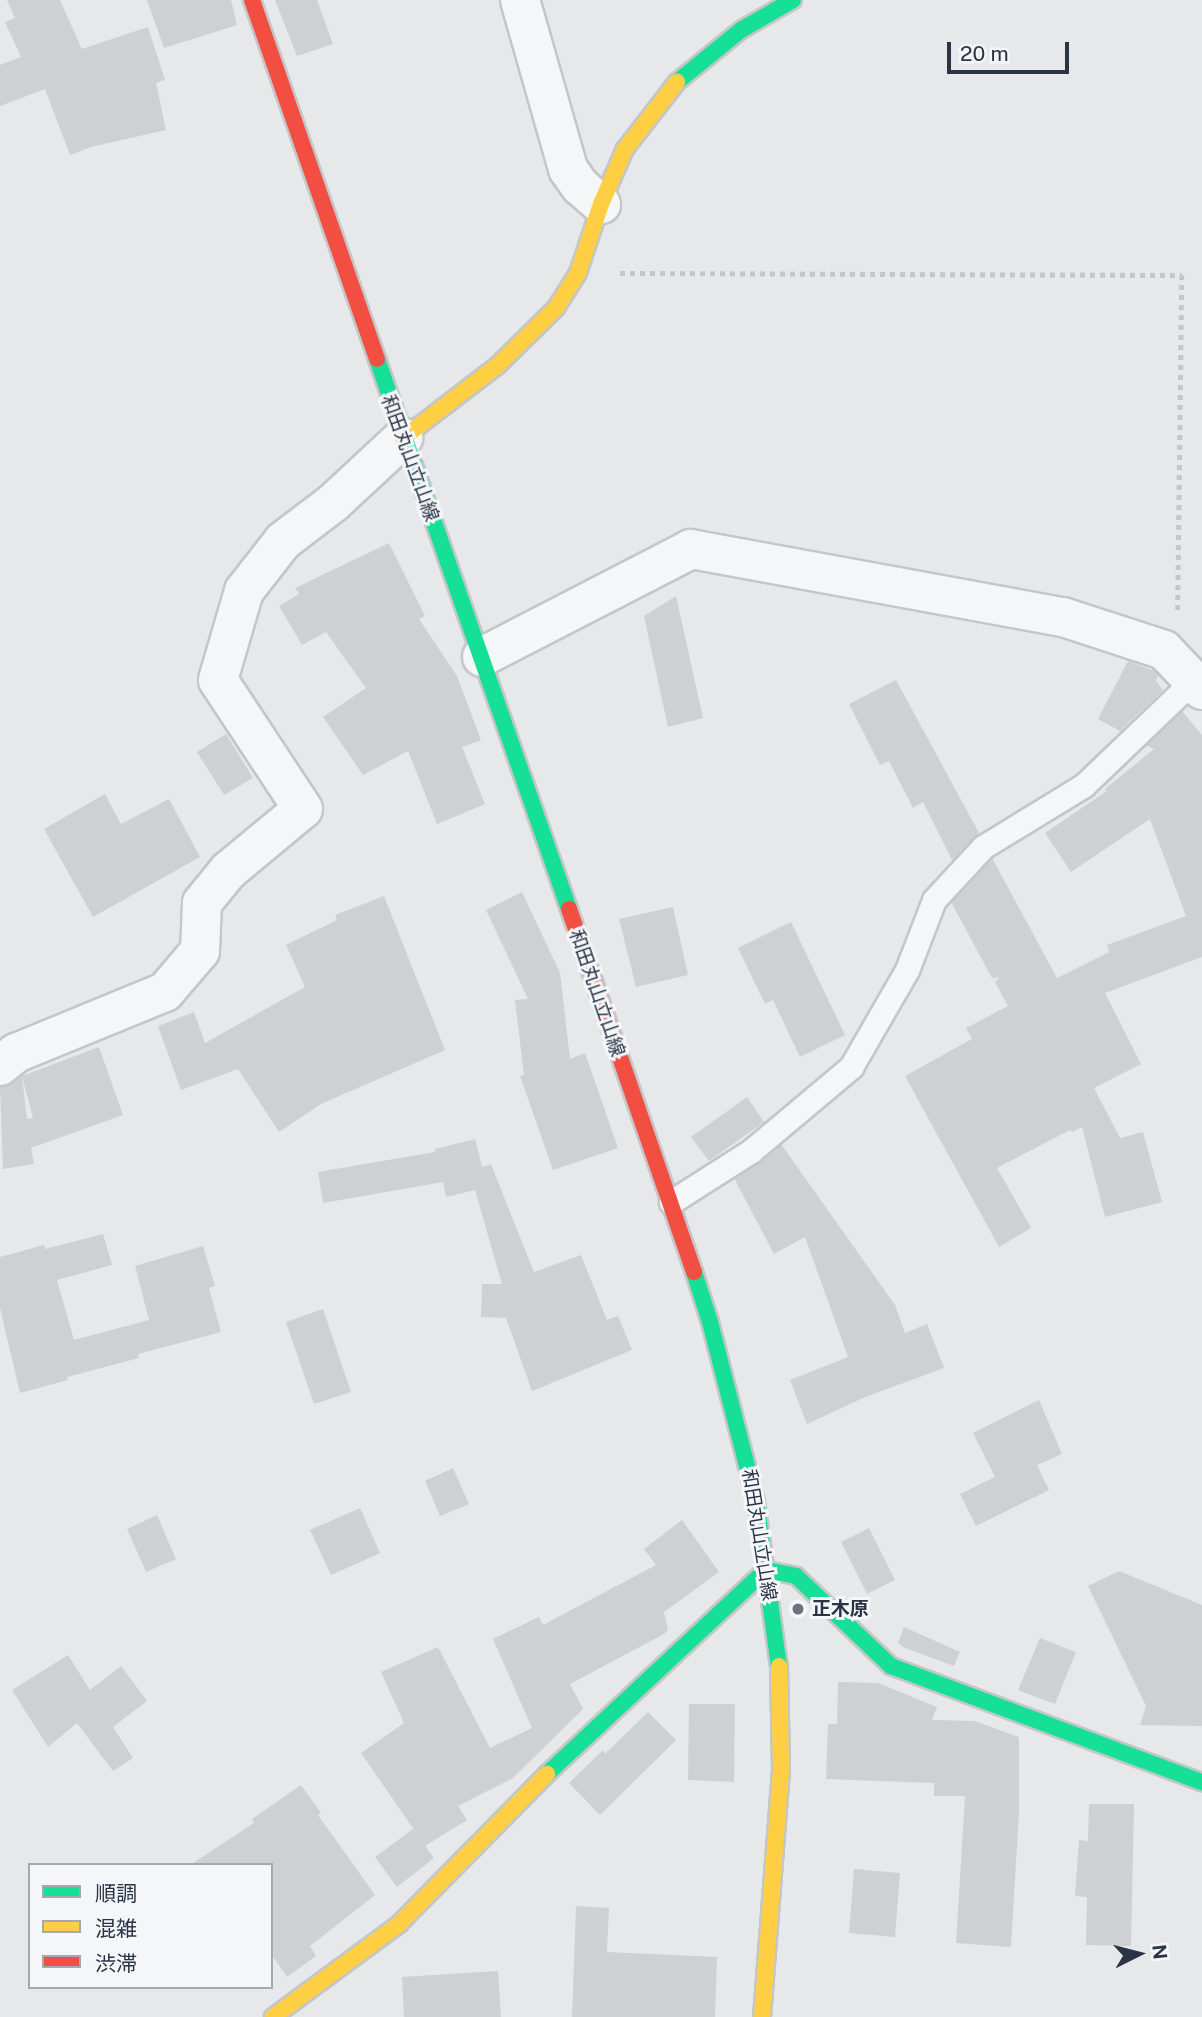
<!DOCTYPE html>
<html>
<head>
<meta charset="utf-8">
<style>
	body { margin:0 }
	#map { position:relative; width:1202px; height:2017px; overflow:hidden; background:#e6e8ea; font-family:"Public Sans","Noto Sans JP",sans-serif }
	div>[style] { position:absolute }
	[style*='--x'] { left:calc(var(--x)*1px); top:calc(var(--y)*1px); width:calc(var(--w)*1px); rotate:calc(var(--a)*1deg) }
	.building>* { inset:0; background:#ced0d3 }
	.path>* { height:4.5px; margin-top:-2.25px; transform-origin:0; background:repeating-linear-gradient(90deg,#c5c6ca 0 5px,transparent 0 10px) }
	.roads { filter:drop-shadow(2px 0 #c4c6c8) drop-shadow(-2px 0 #c4c6c8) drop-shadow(0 2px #c4c6c8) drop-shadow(0 -2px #c4c6c8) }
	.lane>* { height:23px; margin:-11.5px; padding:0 11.5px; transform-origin:11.5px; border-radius:11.5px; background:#f5f6f7 }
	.street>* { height:38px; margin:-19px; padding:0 19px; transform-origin:19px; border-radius:19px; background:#f5f6f7 }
	.fast>* { height:16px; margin:-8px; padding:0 8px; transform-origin:8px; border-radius:8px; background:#16e098 }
	.slow>* { height:16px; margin:-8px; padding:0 8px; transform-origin:8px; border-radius:8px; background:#ffcf43 }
	.jam>* { height:16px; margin:-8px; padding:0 8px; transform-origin:8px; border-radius:8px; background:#f24e42 }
	.dots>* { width:19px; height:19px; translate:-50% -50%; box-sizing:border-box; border:4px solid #f4f6f9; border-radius:50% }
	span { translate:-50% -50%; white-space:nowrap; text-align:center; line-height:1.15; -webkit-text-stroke:6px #f4f6f9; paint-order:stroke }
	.street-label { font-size:19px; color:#2b3445 }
	.poi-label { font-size:19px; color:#2b3445; font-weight:700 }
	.left { translate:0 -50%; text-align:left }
	.legend { position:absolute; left:28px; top:1863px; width:245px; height:126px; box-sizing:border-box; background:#f4f6f9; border:2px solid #a4a8b1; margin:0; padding:9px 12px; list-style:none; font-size:21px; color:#2b3445 }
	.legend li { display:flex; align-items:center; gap:14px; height:35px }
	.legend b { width:35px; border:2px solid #a4a8b1 }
	.north { position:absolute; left:1104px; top:1919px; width:70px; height:70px; -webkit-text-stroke:5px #f4f6f9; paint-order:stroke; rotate:84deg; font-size:19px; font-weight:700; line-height:28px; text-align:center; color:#2b3445 }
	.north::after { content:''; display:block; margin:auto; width:24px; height:32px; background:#2b3445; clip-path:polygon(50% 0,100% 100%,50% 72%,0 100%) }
	.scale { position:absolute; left:947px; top:42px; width:122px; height:32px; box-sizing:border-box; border:4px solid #2b3445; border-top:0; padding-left:9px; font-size:21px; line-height:24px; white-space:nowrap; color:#2b3445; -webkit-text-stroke:5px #f4f6f9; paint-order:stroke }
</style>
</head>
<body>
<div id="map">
	<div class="building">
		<i style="clip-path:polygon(7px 0,60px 0,82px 49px,148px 27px,165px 80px,156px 83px,166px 130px,91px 147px,70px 155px,45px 89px,0 106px,0 65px,21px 57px,5px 22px,15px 18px)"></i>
		<i style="clip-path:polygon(147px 0,231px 0,237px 25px,164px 48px)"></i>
		<i style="clip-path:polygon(275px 0,317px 0,333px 44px,297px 56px)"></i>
		<i style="clip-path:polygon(389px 543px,425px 616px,419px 619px,457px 676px,481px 740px,462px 747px,485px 804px,437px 824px,408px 751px,363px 775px,323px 717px,366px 688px,326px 632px,302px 645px,279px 606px,299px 594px,295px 588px)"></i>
		<i style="clip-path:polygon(676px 596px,703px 718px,668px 727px,644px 616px)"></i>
		<i style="clip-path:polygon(1128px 661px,1154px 671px,1158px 676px,1156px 681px,1163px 690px,1120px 731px,1098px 719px)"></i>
		<i style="clip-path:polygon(896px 680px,979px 833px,952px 860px,923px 802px,913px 808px,889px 761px,880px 765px,849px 704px)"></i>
		<i style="clip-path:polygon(1182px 711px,1202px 735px,1202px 957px,1105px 993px,1141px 1064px,1094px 1088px,1120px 1138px,1143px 1132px,1162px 1202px,1105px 1217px,1082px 1127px,1072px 1132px,1070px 1130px,997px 1168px,1031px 1228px,999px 1247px,905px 1076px,972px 1039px,966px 1028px,1008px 1006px,995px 982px,1000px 977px,992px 978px,951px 902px,992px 858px,1057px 978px,1109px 952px,1107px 945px,1186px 916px,1150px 819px,1071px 872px,1045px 833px,1107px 791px,1105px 789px,1154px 749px,1146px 745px)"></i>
		<i style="clip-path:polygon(226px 734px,253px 778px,224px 795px,197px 752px)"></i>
		<i style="clip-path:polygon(105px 794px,121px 824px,169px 799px,200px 857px,93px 917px,44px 829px)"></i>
		<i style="clip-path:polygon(522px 892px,560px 973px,570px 1059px,585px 1053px,618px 1148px,553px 1170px,520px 1076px,524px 1075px,515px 1000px,528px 999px,486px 910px)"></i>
		<i style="clip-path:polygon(384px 896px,445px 1050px,321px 1104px,279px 1132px,238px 1069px,181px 1090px,158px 1026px,194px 1012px,205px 1043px,305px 987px,286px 945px,337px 920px,335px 915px)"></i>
		<i style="clip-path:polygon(673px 907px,688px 975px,636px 987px,619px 919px)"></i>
		<i style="clip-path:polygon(791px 922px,845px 1035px,800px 1057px,773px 1000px,765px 1004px,738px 948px)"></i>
		<i style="clip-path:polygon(99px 1047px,123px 1115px,31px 1148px,34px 1164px,3px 1169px,0 1087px,22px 1077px,27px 1119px,33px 1118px,22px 1076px)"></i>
		<i style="clip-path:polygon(747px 1097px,764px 1122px,709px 1161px,691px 1137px)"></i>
		<i style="clip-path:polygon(475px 1139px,482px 1167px,491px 1164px,534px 1272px,581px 1255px,607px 1320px,618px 1316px,632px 1350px,532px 1391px,506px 1318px,481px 1317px,482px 1284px,502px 1284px,475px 1190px,446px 1197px,443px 1182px,323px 1203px,318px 1172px,435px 1152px,435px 1149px)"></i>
		<i style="clip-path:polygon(781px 1144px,895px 1305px,905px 1333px,927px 1324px,944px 1368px,863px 1398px,807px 1424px,790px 1380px,848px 1357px,805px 1237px,774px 1254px,734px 1178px)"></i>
		<i style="clip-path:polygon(103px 1234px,112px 1265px,57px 1280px,74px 1340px,149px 1320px,135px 1266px,203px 1246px,215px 1286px,209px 1288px,221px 1332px,138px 1354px,139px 1358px,67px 1377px,68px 1380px,20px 1393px,0 1308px,0 1257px,44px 1245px,45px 1249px)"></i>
		<i style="clip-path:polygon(323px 1309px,351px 1392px,314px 1404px,286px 1322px)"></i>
		<i style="clip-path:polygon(1039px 1400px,1062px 1454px,1037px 1465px,1049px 1490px,976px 1526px,960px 1494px,995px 1477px,973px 1433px)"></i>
		<i style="clip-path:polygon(453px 1468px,469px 1504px,440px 1516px,425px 1481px)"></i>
		<i style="clip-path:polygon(360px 1508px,380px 1553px,331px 1575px,310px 1530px)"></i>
		<i style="clip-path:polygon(157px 1515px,176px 1559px,146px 1572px,127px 1529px)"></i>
		<i style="clip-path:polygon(682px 1520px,719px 1572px,664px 1612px,668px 1630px,664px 1634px,570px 1684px,583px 1709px,513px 1778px,458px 1806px,467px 1820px,425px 1846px,434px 1858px,397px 1887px,375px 1857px,413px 1829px,424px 1844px,361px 1753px,404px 1723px,381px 1672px,438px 1647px,490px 1748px,532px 1728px,493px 1639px,539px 1617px,543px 1625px,656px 1565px,644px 1549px)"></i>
		<i style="clip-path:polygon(869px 1528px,895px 1580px,867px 1594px,841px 1542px)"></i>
		<i style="clip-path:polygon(1119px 1571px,1202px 1605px,1202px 1726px,1140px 1725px,1146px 1706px,1088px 1586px)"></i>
		<i style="clip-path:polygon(904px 1627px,960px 1652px,954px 1666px,903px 1647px,898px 1643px)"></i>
		<i style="clip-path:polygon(1040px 1638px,1076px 1652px,1055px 1704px,1018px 1690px)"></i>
		<i style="clip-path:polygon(68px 1655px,90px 1690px,121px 1666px,147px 1701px,113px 1727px,133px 1758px,113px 1771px,77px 1723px,48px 1747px,12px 1690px)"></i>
		<i style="clip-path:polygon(838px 1682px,878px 1683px,937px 1707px,932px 1720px,975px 1721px,1019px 1737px,1019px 1812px,1011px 1947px,956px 1943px,965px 1796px,934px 1796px,934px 1783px,826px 1779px,828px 1724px,837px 1724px)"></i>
		<i style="clip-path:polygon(689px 1704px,735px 1704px,734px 1782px,688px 1780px)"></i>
		<i style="clip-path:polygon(648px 1712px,676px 1740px,600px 1815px,569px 1783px,603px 1750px,605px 1754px)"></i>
		<i style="clip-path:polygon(301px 1785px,321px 1813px,318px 1815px,375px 1895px,310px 1946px,316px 1956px,287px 1977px,271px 1954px,271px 1865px,190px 1865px,254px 1823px,252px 1819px)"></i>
		<i style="clip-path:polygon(1089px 1804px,1134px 1804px,1131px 1946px,1086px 1945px,1087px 1897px,1075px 1896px,1079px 1840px,1088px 1841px)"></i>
		<i style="clip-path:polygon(854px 1869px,900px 1873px,895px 1937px,849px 1933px)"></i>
		<i style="clip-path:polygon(576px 1906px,609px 1908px,607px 1952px,717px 1957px,715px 2017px,572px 2017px)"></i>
		<i style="clip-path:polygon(498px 1971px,501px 2017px,404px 2017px,402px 1977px)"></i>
	</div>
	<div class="path">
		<i style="--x:620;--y:273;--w:562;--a:0.2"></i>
		<i style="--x:1182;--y:275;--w:339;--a:90.7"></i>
	</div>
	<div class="roads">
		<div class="lane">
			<i style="--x:671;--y:1202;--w:95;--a:-32.5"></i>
			<i style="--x:751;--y:1151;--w:131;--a:-40"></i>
			<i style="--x:851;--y:1067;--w:112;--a:-60"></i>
			<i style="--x:907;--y:970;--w:75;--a:-68.9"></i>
			<i style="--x:934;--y:900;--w:72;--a:-47.2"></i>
			<i style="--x:983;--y:847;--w:119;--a:-31.5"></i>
			<i style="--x:1084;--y:785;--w:153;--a:-43.7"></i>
		</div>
		<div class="street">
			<i style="--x:520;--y:0;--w:176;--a:74.1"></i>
			<i style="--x:568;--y:169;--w:21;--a:55"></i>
			<i style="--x:580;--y:186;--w:28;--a:41"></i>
			<i style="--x:482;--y:657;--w:235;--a:-27.3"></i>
			<i style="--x:691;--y:549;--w:378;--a:10.4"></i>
			<i style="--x:1063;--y:617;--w:106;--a:18.1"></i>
			<i style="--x:1164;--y:650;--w:55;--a:46.5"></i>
			<i style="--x:0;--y:1066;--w:21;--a:-39"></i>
			<i style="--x:16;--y:1053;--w:161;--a:-22.3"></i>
			<i style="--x:165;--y:992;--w:54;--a:-49.5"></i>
			<i style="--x:200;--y:951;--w:48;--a:-87.6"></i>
			<i style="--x:202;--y:903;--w:41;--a:-50.9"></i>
			<i style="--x:228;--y:871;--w:97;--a:-39.6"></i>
			<i style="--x:303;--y:809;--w:154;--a:-123.4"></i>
			<i style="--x:218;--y:680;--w:93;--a:-73.7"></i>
			<i style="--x:244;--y:591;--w:63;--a:-52"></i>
			<i style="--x:283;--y:541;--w:63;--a:-37.2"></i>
			<i style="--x:333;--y:503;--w:96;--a:-42.9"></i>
		</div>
		<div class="fast">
			<i style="--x:677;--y:82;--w:82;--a:-39.1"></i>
			<i style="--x:741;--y:30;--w:60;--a:-30"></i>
			<i style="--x:377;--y:359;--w:583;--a:70.76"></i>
			<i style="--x:694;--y:1272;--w:52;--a:72.3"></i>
			<i style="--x:710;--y:1322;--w:185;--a:75.6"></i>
			<i style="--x:756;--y:1501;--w:167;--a:82.1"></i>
			<i style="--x:766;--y:1570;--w:31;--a:11"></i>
			<i style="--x:796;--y:1576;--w:131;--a:43.5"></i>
			<i style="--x:891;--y:1666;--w:332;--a:20.5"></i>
			<i style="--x:547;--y:1774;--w:299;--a:-43"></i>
		</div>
		<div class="slow">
			<i style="--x:403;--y:438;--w:118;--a:-37.5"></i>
			<i style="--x:497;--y:366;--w:83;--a:-44.5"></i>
			<i style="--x:556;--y:308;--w:41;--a:-57.8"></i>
			<i style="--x:578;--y:273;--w:73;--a:-71.6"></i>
			<i style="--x:601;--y:204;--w:60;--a:-66.4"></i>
			<i style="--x:625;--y:149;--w:85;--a:-52.2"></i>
			<i style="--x:273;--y:2017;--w:157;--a:-36.4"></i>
			<i style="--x:399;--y:1924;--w:211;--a:-45.4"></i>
			<i style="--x:762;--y:2017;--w:249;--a:-85.6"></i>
			<i style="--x:781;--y:1769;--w:103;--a:-91.1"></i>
		</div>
		<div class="jam">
			<i style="--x:252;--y:0;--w:380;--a:70.8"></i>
			<i style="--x:569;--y:909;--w:384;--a:71"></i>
		</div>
	</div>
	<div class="dots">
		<i style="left:798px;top:1609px;background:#6c737f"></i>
	</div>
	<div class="street-label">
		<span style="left:410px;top:458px;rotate:70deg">和田丸山立山線</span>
		<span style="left:597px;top:993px;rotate:71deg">和田丸山立山線</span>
		<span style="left:759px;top:1535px;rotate:81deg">和田丸山立山線</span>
	</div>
	<div class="poi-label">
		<span class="left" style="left:812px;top:1609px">正木原</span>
	</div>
	<ul class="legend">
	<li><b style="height:9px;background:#16e098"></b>順調</li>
	<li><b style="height:9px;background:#ffcf43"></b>混雑</li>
	<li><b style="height:9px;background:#f24e42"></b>渋滞</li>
	</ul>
	<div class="north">N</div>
	<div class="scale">20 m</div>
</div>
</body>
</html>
